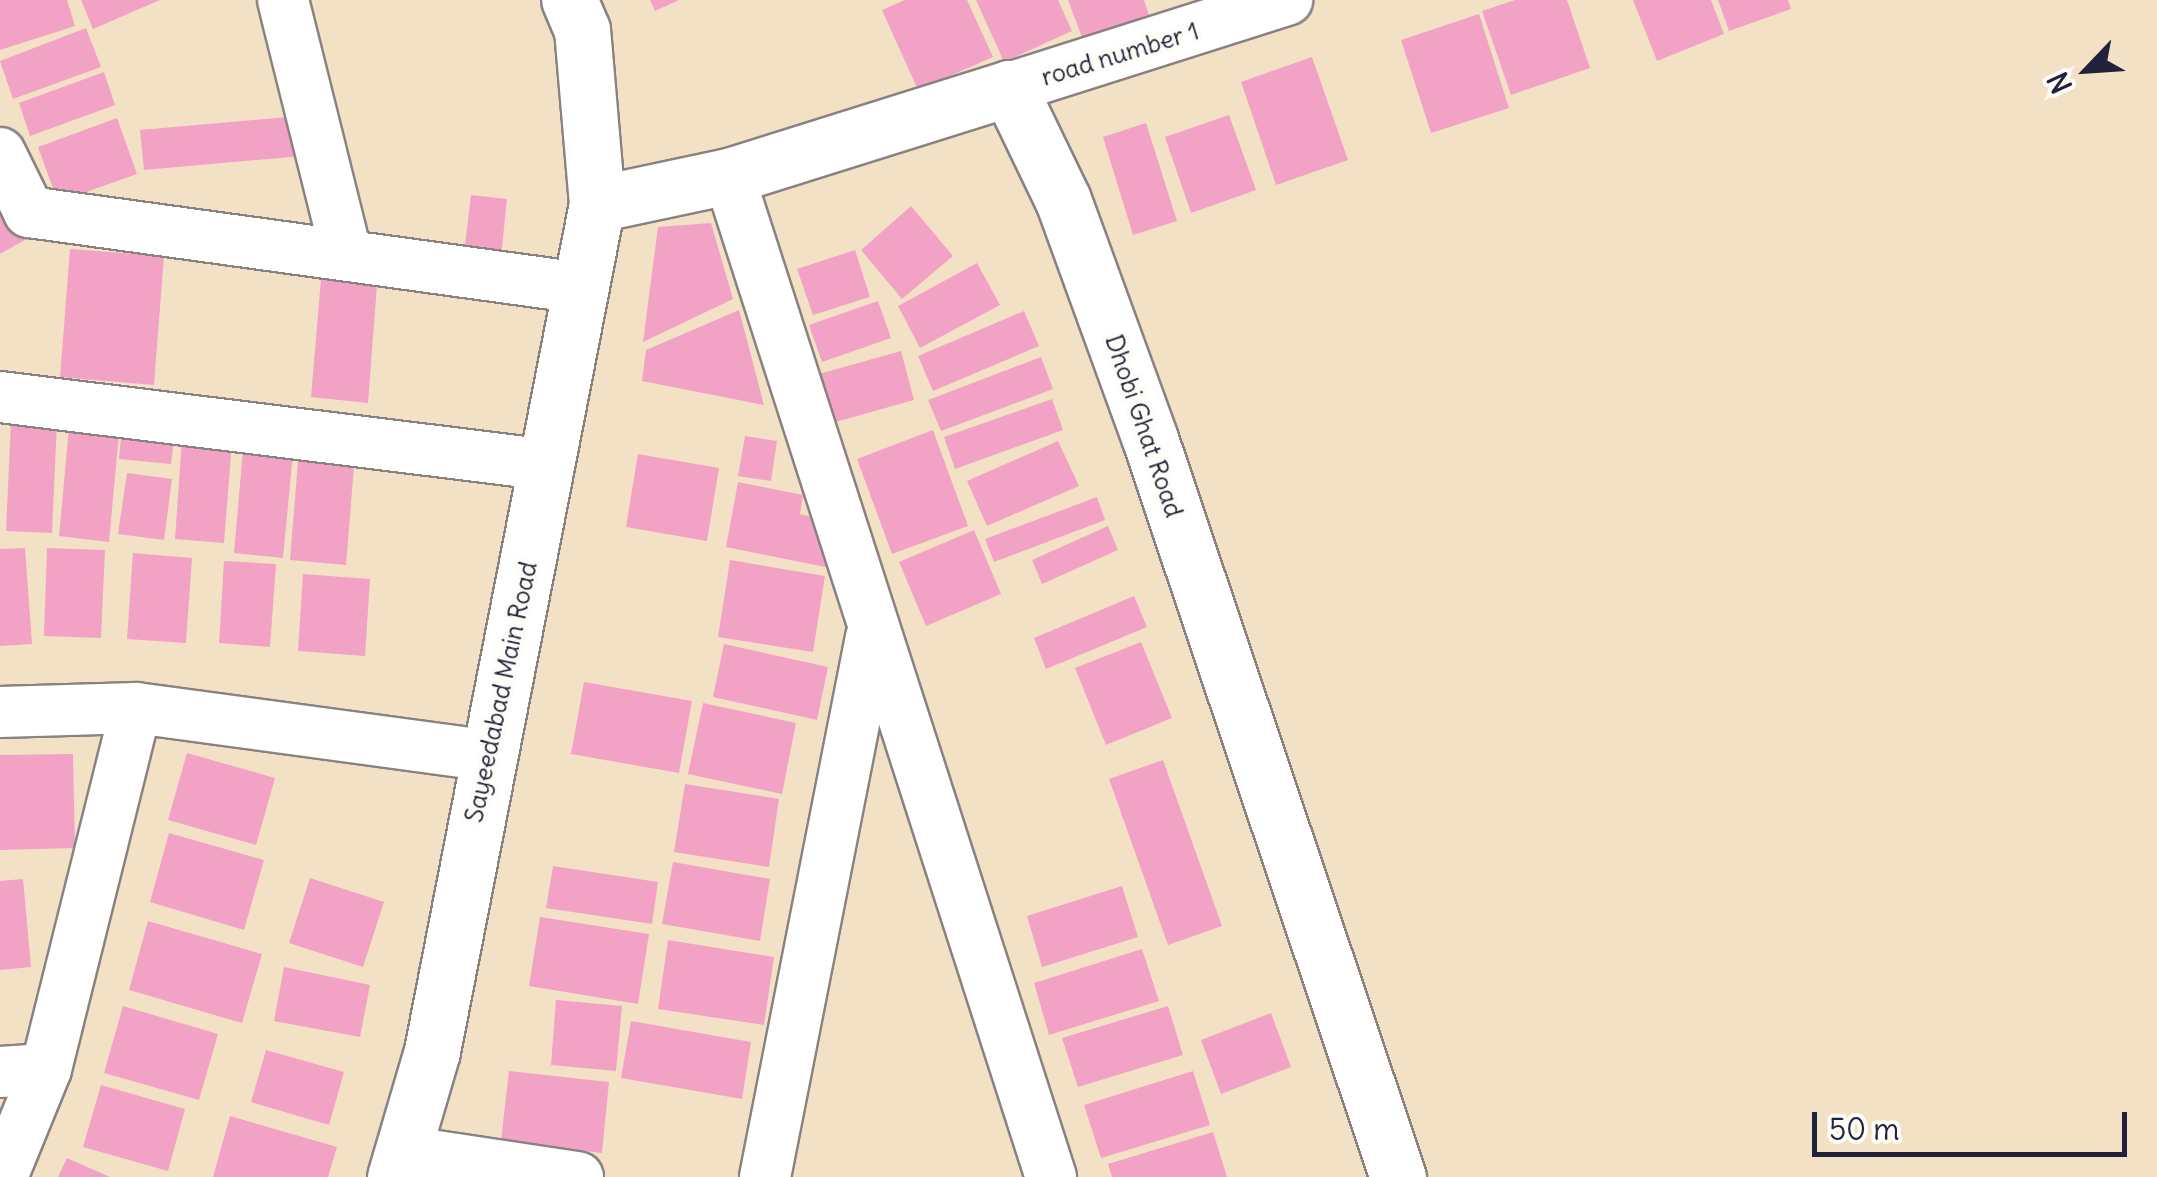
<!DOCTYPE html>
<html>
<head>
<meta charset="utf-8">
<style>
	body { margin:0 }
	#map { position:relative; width:2157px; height:1177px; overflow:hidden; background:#f3e1c6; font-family:Delius,sans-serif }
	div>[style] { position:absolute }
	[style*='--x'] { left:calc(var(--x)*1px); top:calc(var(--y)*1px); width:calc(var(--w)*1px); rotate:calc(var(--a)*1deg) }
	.building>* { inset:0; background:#f2a3c5 }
	.roads { filter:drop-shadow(2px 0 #8a8280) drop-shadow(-2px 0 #8a8280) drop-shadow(0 2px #8a8280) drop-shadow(0 -2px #8a8280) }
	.street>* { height:50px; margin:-25px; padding:0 25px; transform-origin:25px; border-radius:25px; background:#fff }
	.secondary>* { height:55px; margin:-27.5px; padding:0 27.5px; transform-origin:27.5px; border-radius:27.5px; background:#fff }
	span { translate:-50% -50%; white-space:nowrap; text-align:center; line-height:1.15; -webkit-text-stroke:9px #fdfcf7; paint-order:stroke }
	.street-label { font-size:25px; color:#22223b }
	.north { position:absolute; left:2037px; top:20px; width:100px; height:100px; -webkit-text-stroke:8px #fdfcf7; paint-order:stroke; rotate:245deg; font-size:28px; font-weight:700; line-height:40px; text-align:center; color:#22223b }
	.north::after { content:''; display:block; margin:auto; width:35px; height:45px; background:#22223b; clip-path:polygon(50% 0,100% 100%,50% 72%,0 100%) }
	.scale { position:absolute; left:1812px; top:1112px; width:315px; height:45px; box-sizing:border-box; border:5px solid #22223b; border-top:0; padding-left:12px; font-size:30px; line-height:35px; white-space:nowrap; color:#22223b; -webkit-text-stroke:8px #fdfcf7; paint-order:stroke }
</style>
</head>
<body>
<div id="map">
	<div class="building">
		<i style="clip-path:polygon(0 0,67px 0,75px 26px,0 50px)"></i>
		<i style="clip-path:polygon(81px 0,160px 0,93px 29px)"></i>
		<i style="clip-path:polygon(650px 0,679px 0,655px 11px)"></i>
		<i style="clip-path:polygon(905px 0,967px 0,993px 57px,918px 90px,882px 10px)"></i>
		<i style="clip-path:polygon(976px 0,1058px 0,1072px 31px,1004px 62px)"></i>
		<i style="clip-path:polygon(1068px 0,1144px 0,1149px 15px,1083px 40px)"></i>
		<i style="clip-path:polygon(1515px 0,1567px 0,1590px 68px,1511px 95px,1482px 11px)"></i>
		<i style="clip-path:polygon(1633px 0,1711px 0,1724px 34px,1657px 61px)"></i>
		<i style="clip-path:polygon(1718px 0,1788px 0,1791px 9px,1729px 31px)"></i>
		<i style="clip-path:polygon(1479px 14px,1509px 108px,1431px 133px,1401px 40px)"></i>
		<i style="clip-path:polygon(86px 28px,101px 67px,13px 99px,0 61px)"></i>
		<i style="clip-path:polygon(1312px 57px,1348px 160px,1276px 185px,1241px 82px)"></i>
		<i style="clip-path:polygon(104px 72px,115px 105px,30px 136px,19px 103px)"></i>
		<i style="clip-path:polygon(310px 115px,314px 155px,144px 170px,140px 130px)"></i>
		<i style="clip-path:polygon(1229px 115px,1256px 190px,1191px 213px,1165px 137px)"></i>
		<i style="clip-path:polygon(117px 118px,137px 174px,58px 202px,38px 147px)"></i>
		<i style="clip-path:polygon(1146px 123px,1177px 221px,1133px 235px,1103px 137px)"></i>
		<i style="clip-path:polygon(471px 195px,507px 199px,500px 267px,463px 262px)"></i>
		<i style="clip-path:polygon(16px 206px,32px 236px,0 254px,0 215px)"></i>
		<i style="clip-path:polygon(911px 206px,953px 256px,902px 299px,861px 250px)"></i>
		<i style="clip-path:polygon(711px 223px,733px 299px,643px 342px,658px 227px)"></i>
		<i style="clip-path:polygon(70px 249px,164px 256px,154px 385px,60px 377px)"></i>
		<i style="clip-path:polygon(855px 250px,870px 297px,813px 315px,797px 269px)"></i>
		<i style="clip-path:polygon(977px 263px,1000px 305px,920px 348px,898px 306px)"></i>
		<i style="clip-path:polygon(322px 267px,378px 272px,368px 403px,311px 397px)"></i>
		<i style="clip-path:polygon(878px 301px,891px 338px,822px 362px,809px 325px)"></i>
		<i style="clip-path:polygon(739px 310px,764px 405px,642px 381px,646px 350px)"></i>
		<i style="clip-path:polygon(1024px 311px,1039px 346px,933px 391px,918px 356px)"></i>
		<i style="clip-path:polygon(901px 351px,914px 400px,832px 423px,819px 374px)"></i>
		<i style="clip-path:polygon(1041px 357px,1053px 389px,941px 431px,928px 400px)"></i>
		<i style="clip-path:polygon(1052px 399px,1063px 430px,955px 469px,944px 437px)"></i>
		<i style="clip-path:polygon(11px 421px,57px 423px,52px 533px,6px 531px)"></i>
		<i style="clip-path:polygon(122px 426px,175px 432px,171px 464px,119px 459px)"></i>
		<i style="clip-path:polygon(69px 428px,119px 433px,109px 542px,59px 536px)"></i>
		<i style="clip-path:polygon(933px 430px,968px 526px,892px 554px,857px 459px)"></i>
		<i style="clip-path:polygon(745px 436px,777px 441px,771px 481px,738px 476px)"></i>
		<i style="clip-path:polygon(244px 438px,294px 443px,283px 558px,234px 553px)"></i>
		<i style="clip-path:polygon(182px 439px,232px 442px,224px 543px,175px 539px)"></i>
		<i style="clip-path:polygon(1058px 441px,1079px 486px,987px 526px,967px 481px)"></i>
		<i style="clip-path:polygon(299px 449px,355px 454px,346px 565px,290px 560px)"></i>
		<i style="clip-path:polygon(638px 454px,719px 468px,707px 541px,626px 527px)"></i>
		<i style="clip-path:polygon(127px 473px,172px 479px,164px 540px,118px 534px)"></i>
		<i style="clip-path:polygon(738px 482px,803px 495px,800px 514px,821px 519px,817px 537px,836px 541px,830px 568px,726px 547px)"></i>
		<i style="clip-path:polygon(1097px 497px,1105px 520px,994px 562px,985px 539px)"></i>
		<i style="clip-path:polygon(1108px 526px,1118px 550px,1042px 584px,1032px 560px)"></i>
		<i style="clip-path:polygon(974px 530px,1001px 594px,926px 626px,899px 562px)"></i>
		<i style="clip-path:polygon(25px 548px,32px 644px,0 646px,0 549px)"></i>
		<i style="clip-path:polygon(47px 548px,105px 550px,101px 638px,44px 636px)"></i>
		<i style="clip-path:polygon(133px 553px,192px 558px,186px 643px,127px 639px)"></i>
		<i style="clip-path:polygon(730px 560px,825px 576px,813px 652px,718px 637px)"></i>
		<i style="clip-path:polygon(224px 561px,276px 564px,270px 647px,219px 643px)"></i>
		<i style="clip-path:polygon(303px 574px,370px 579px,365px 656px,298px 651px)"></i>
		<i style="clip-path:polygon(1134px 596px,1147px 627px,1046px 669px,1034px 638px)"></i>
		<i style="clip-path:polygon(1141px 642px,1172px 718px,1106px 745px,1075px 668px)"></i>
		<i style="clip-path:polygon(724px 644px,828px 667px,817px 720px,713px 697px)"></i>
		<i style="clip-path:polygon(584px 682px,692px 701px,679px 773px,571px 754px)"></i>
		<i style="clip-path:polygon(703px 703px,796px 723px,782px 794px,688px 774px)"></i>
		<i style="clip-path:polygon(187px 753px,275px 778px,256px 845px,168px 820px)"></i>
		<i style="clip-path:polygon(73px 754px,75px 848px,0 850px,0 755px)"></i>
		<i style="clip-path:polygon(1163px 760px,1222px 926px,1168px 945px,1109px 779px)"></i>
		<i style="clip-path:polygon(685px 784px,779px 799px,769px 867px,674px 852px)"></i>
		<i style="clip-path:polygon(169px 833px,264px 860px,244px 930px,150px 902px)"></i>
		<i style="clip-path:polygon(673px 862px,770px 879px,760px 941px,662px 924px)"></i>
		<i style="clip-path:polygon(553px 866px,658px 882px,652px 924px,546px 908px)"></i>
		<i style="clip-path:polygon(310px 878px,384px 902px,363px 967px,289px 943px)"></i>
		<i style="clip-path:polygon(23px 879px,31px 967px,0 970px,0 881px)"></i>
		<i style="clip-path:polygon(1122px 886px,1138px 937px,1042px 967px,1027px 916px)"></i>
		<i style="clip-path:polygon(540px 917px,649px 934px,638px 1004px,529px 986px)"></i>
		<i style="clip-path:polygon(148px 921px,262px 954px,242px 1023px,129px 990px)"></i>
		<i style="clip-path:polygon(668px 940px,774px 957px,764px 1025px,658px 1009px)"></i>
		<i style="clip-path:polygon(1142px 949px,1159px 1001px,1049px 1035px,1034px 983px)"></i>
		<i style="clip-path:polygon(284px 967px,370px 985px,360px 1037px,274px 1021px)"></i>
		<i style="clip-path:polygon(556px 1000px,622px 1006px,616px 1071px,551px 1065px)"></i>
		<i style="clip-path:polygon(123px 1006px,218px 1034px,199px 1100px,104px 1073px)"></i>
		<i style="clip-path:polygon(1168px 1006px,1183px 1055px,1078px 1087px,1062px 1038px)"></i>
		<i style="clip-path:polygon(1271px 1013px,1291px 1067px,1221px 1094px,1201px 1040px)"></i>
		<i style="clip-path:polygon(631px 1021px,751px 1042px,742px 1099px,621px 1078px)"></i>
		<i style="clip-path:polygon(266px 1050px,344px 1072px,329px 1125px,251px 1102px)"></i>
		<i style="clip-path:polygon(509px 1071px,609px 1082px,602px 1153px,501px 1141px)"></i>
		<i style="clip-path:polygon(1193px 1071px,1210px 1125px,1101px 1158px,1084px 1105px)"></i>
		<i style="clip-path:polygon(101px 1085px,185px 1109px,168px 1171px,83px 1147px)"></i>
		<i style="clip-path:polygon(230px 1116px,337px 1147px,328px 1177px,213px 1177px)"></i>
		<i style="clip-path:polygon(1213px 1132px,1227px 1177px,1112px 1177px,1108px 1164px)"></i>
		<i style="clip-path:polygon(67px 1158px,110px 1177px,58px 1177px)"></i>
	</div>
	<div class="roads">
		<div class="street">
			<i style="--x:283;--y:0;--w:261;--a:76"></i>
			<i style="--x:1009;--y:88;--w:292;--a:-17.6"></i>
			<i style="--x:0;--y:153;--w:66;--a:63.8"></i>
			<i style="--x:29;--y:212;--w:557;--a:7.84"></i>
			<i style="--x:729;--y:176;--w:1052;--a:72.17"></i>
			<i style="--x:0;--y:397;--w:553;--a:7.06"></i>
			<i style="--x:0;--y:712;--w:136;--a:-1.7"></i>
			<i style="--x:136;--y:708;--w:352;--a:7.7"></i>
			<i style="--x:0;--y:1072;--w:46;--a:-3.7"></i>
			<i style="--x:403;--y:1151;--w:177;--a:8.5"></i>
			<i style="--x:2;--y:1177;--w:117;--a:-67.8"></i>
			<i style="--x:46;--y:1069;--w:372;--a:-76"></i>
			<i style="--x:765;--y:1177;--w:550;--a:-78.89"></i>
		</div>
		<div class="secondary">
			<i style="--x:597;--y:204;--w:135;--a:-12"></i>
			<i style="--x:729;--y:176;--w:294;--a:-17.4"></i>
			<i style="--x:1009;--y:88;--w:124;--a:64.3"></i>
			<i style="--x:1063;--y:200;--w:254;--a:70"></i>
			<i style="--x:1150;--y:439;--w:779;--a:71.43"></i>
			<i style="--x:395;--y:1177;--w:131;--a:-73.6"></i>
			<i style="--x:432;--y:1051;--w:863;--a:-78.98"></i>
			<i style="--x:597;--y:204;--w:175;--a:-94.9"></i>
			<i style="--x:582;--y:30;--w:33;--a:-113"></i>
		</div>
	</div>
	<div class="street-label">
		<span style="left:1120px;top:54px;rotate:-17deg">road number 1</span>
		<span style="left:1144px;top:426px;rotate:71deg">Dhobi Ghat Road</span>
		<span style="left:501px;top:692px;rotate:-78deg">Sayeedabad Main Road</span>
	</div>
	<div class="north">N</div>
	<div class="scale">50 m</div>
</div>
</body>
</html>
